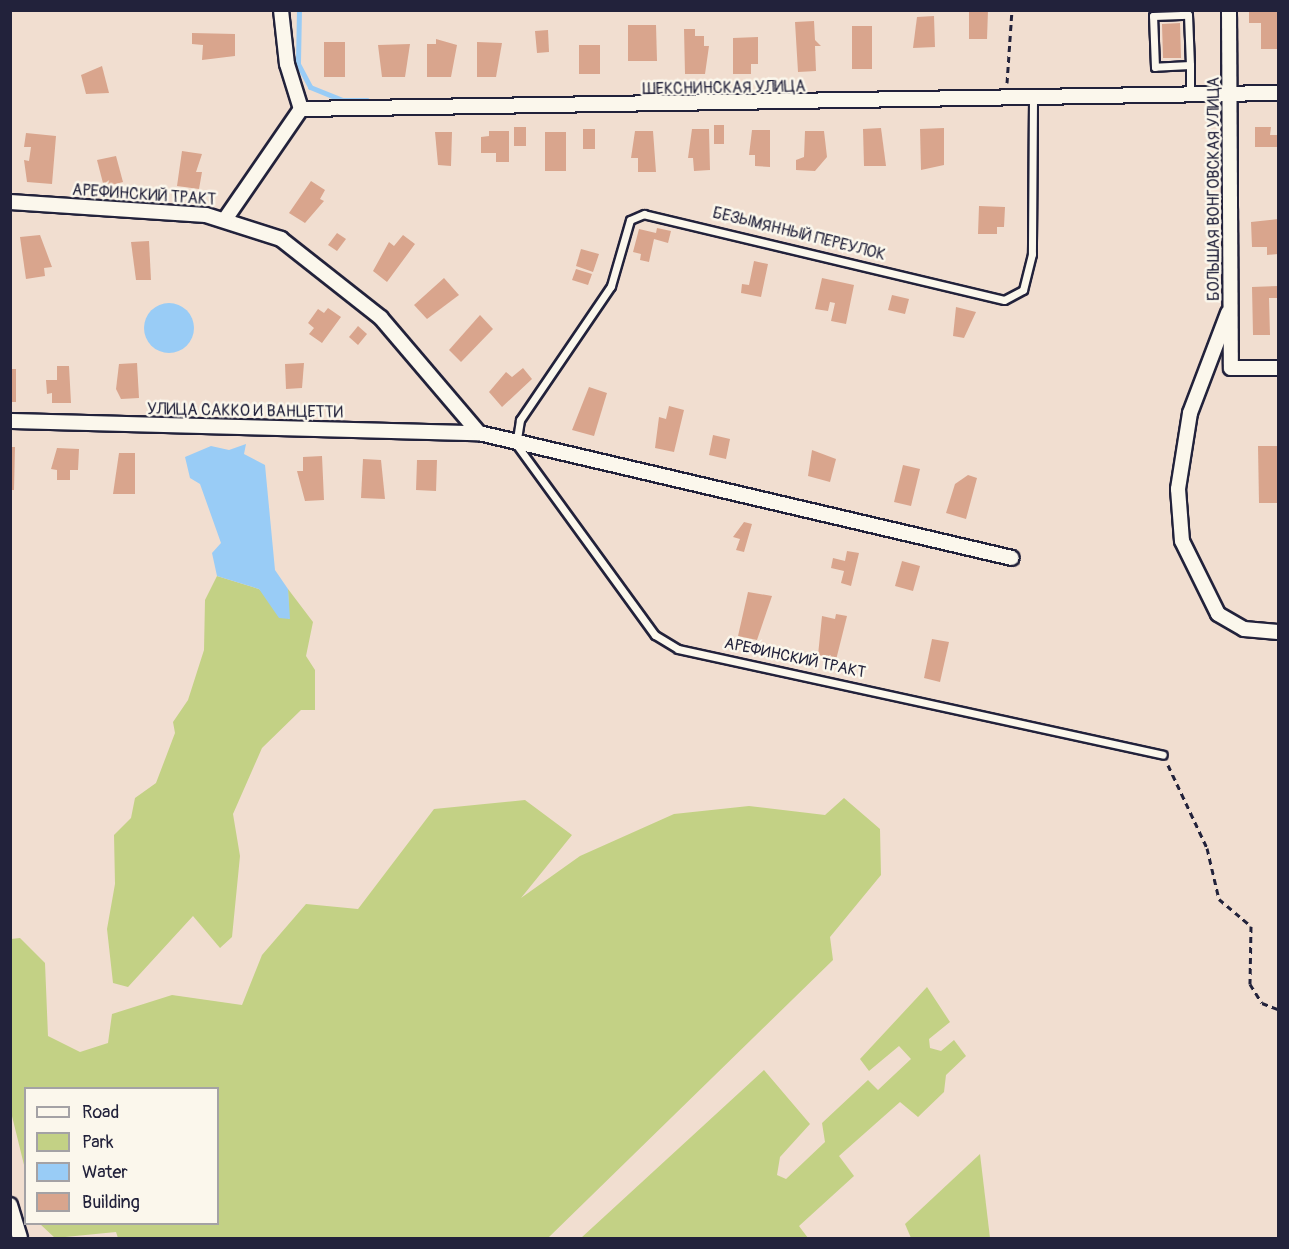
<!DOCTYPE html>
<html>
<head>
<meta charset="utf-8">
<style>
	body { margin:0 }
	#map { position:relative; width:1289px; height:1249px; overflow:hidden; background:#f1ded0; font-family:Pangolin,sans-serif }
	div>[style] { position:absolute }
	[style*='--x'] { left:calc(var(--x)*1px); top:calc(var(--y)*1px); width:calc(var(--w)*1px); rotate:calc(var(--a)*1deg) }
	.green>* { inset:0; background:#c3d185 }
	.water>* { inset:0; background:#99ccf6 }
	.round { border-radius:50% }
	.stream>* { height:5px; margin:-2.5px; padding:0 2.5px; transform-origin:2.5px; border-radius:2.5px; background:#99ccf6 }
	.building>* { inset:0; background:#d9a58d }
	.path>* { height:3px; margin-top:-1.5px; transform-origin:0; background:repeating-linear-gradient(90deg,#22223b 0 6px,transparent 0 10.5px) }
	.roads { filter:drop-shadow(2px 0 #22223b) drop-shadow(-2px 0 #22223b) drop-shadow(0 2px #22223b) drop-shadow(0 -2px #22223b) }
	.service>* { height:7px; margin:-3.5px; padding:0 3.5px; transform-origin:3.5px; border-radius:3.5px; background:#fbf7ec }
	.minor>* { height:14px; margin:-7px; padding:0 7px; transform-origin:7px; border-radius:7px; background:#fbf7ec }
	span { translate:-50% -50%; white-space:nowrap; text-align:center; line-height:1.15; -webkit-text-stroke:5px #fbf7ec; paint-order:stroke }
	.street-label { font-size:16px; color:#22223b }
	.frame { position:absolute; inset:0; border:12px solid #22223b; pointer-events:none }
	.legend { position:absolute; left:24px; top:1087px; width:195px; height:138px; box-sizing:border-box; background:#fbf7ec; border:2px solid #a4a2a5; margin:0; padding:8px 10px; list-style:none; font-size:18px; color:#22223b }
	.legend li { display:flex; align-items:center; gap:12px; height:30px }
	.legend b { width:30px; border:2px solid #a4a2a5 }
</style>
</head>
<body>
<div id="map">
	<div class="green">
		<i style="clip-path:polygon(217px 576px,259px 589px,289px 619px,288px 589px,313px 622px,306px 656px,315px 670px,315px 710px,301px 710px,262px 748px,233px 814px,240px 856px,232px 937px,220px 948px,193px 916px,128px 987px,113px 983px,107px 929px,115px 884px,114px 835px,131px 818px,135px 798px,156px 783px,175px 733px,173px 722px,188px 700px,204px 650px,205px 600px)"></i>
		<i style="clip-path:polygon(844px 798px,880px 829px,881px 875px,830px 937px,833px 960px,548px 1238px,118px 1238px,116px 1232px,55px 1238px,40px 1224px,218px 1224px,218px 1088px,26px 1088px,25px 1169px,11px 1112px,11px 939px,20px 938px,45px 963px,48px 1036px,80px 1052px,108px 1043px,112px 1014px,172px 995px,242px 1005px,262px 955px,306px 904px,358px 909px,434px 809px,525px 800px,572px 835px,521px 898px,580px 856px,674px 814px,749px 806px,825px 815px)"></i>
		<i style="clip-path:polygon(927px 987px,950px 1022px,929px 1039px,930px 1048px,941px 1051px,954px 1040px,966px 1056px,946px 1075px,944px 1092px,918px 1117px,900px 1102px,839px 1156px,854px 1176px,799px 1226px,808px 1238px,581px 1238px,764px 1070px,810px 1124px,780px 1157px,777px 1175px,786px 1179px,825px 1142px,822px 1123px,868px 1080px,878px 1090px,911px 1059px,899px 1046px,869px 1071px,860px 1059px)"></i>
		<i style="clip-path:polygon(980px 1154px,990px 1238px,911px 1238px,905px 1224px)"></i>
	</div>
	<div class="water">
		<i class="round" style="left:144px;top:303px;width:50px;height:50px"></i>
		<i style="clip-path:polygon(246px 444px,244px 454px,265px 465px,275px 570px,288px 589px,290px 619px,279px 618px,259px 589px,217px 576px,212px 553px,221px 543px,200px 484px,190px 478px,185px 457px,211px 446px,229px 450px)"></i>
	</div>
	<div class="stream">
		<i style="--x:299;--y:10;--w:54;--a:91.1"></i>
		<i style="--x:298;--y:64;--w:26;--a:62"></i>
		<i style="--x:310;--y:87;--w:35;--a:22"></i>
		<i style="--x:342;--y:100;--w:25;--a:0"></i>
	</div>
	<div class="building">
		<i style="clip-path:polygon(969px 10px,988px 10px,987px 39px,969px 39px)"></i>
		<i style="clip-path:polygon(1249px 10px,1278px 12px,1278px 49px,1261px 49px,1261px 23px,1249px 23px)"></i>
		<i style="clip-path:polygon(934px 16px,935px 47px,913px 48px,917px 17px)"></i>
		<i style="clip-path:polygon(814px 21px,815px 40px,821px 46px,815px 46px,816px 71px,798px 72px,795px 22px)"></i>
		<i style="clip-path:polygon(1180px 23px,1181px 58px,1163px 58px,1162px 24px)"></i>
		<i style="clip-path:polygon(628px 25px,656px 25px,657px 61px,628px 61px)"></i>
		<i style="clip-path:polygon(852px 26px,872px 26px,872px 69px,852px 69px)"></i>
		<i style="clip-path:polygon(684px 29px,695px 29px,695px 36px,704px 36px,704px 46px,709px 46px,705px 74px,685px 74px)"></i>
		<i style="clip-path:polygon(548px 30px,549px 52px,537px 53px,535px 31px)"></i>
		<i style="clip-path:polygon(192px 33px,235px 34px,235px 56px,202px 60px,203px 45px,192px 44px)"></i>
		<i style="clip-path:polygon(758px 37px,758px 64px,751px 64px,751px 74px,733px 74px,733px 38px)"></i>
		<i style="clip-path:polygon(436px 39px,457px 45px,451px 77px,427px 77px,427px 44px,436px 44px)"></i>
		<i style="clip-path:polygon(324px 42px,345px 42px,345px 77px,324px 77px)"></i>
		<i style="clip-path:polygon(477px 42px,502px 43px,496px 77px,477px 77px)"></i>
		<i style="clip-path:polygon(410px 44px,405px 77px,382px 77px,378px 45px)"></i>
		<i style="clip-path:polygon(579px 45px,600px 45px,600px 74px,579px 74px)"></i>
		<i style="clip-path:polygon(102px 66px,109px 93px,86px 94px,81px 75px)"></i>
		<i style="clip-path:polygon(714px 125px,724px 125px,724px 144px,714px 144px)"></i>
		<i style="clip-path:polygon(514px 127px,526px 127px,526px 146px,514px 146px)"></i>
		<i style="clip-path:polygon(1255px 127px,1271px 127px,1270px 135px,1278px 135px,1278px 147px,1255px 147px)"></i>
		<i style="clip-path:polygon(881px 128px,886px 166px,864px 166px,863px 129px)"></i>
		<i style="clip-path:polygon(944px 128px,944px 165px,921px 170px,920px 129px)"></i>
		<i style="clip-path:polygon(583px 129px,595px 129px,595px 149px,583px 149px)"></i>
		<i style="clip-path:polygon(692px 129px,709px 129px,710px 170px,694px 171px,693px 158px,688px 158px)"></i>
		<i style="clip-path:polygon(752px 130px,770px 130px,770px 167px,755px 166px,755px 155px,749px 155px)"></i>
		<i style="clip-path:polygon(489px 131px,509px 131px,509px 162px,496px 162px,496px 153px,481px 153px,481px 137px,489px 136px)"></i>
		<i style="clip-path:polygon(635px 131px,653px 131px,656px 172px,638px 172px,638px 158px,631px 158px)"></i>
		<i style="clip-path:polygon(805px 131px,824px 131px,827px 157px,815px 171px,796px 170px,796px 160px,804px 157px)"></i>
		<i style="clip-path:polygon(435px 132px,452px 132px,451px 166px,438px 165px)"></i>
		<i style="clip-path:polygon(545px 132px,566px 132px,566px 171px,545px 171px)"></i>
		<i style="clip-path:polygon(26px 133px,56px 136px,52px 184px,27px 182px,24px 160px,29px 161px,31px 147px,24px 147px)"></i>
		<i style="clip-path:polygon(182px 151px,202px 154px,196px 172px,202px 172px,199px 189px,177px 186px)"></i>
		<i style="clip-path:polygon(116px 156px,123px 182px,104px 187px,97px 160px)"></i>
		<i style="clip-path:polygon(311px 181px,325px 190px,320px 199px,324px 201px,305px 223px,289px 213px)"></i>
		<i style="clip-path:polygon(979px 206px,1005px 207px,1004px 227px,997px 227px,997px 234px,978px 234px)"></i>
		<i style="clip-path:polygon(1278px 219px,1278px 254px,1267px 255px,1267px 247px,1252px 247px,1251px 222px)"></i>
		<i style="clip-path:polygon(657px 228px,671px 231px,668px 243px,654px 239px,649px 262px,640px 260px,641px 254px,633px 252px,639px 229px,656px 233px)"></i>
		<i style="clip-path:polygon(337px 233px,346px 239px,337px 251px,328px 245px)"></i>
		<i style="clip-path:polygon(40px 235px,52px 267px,44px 268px,45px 276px,26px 279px,20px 237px)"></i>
		<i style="clip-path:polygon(403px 235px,415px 244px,387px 282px,373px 271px,389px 242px,394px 246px)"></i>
		<i style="clip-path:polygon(149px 241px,151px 280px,136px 280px,131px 242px)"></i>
		<i style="clip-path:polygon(581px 249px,599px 254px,593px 272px,576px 266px)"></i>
		<i style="clip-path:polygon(754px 261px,768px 264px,761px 297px,741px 293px,742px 284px,749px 285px)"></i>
		<i style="clip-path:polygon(576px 269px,592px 274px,588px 285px,572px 280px)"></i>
		<i style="clip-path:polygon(444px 278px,459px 295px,427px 319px,414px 305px)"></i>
		<i style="clip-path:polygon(822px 278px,854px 285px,846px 324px,831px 321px,835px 303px,830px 302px,828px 311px,815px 309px)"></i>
		<i style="clip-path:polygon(1278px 286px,1278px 298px,1269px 298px,1270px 335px,1253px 335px,1252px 287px)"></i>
		<i style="clip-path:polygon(892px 295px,909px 299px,905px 314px,888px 310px)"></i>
		<i style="clip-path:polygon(956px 307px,976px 312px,964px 338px,953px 336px)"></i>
		<i style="clip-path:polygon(328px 308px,341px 317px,322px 343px,309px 334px,314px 328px,308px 323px,318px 309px,324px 313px)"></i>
		<i style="clip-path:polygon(480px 315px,493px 329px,461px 362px,449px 350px)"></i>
		<i style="clip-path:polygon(358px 326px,367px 334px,358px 345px,349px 337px)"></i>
		<i style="clip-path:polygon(137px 363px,139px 398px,121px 399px,116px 389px,119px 364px)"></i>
		<i style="clip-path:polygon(304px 363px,302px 388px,286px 389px,285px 364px)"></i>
		<i style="clip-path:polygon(57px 366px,69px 366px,71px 403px,52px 403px,52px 393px,47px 394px,46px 380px,57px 380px)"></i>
		<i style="clip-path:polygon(523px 368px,532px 379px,502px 407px,489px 392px,506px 372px,512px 377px)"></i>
		<i style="clip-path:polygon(10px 369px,16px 369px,16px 402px,10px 402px)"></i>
		<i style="clip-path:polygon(589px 387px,607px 393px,594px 436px,572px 430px)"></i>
		<i style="clip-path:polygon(669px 406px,684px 410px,674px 452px,655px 448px,659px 417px,666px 419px)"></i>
		<i style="clip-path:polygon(713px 435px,730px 439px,726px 459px,709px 455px)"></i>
		<i style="clip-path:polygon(1258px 446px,1278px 446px,1278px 503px,1259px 503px)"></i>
		<i style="clip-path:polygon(10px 447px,15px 447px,14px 490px,10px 490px)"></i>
		<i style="clip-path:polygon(57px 448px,79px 449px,78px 470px,70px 470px,70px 480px,57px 480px,57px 470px,51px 469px)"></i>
		<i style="clip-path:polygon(812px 450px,836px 459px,830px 482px,808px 476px)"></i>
		<i style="clip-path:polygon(119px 453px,135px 453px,135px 494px,113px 494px)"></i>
		<i style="clip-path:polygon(322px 456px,324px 500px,305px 501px,297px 471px,303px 471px,303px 457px)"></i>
		<i style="clip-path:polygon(363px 459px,381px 460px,385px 499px,361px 498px)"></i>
		<i style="clip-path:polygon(417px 460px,437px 460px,436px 491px,416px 490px)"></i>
		<i style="clip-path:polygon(903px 465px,920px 469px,911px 506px,894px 502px)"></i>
		<i style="clip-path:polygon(968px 475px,977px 478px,966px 519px,946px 513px,955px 484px)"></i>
		<i style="clip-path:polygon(744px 522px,752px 524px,744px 552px,736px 550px,740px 539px,733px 537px)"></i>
		<i style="clip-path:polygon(847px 551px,859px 553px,851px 586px,841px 583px,844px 571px,831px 568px,833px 558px,845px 561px)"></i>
		<i style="clip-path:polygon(902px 561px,920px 566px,913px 591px,895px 586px)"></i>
		<i style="clip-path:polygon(748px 592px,772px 596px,757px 640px,738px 636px)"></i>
		<i style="clip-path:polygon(836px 614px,847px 616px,836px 660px,818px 655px,822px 616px,835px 619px)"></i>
		<i style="clip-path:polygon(932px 639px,949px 642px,940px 682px,924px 678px)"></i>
	</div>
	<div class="path">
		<i style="--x:1007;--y:83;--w:73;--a:-86.1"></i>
		<i style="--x:1168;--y:765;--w:92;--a:64.8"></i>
		<i style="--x:1207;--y:848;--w:52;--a:76.8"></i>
		<i style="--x:1219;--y:899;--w:42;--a:40.2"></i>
		<i style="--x:1251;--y:926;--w:58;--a:91"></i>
		<i style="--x:1250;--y:984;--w:22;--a:58"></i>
		<i style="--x:1262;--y:1003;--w:17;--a:21"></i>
	</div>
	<div class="roads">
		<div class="service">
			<i style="--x:1190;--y:65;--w:35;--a:177"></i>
			<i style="--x:1155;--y:67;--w:51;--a:-92.2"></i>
			<i style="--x:1153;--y:16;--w:35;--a:-2"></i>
			<i style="--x:1188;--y:15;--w:50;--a:87.7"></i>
			<i style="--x:1190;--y:65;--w:31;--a:90"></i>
			<i style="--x:1033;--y:100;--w:154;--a:90.4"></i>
			<i style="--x:1032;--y:254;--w:37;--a:104"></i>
			<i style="--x:1023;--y:290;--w:21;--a:152"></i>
			<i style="--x:1004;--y:300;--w:370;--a:-166.6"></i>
			<i style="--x:644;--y:214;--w:15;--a:157"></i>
			<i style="--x:630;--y:220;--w:69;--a:106.1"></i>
			<i style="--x:611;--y:286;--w:162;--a:124.2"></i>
			<i style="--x:520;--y:420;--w:24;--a:99"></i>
			<i style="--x:516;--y:444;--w:236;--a:54"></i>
			<i style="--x:655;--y:635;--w:27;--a:31"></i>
			<i style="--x:678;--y:649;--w:496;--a:12.3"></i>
		</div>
		<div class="minor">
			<i style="--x:281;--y:10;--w:54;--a:83.7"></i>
			<i style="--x:287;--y:64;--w:47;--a:72.7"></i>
			<i style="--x:1229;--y:10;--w:358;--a:89.7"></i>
			<i style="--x:1231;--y:368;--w:47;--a:0"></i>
			<i style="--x:10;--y:202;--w:196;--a:3.8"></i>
			<i style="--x:206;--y:215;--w:79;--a:17.7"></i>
			<i style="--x:281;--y:239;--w:127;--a:38.3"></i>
			<i style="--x:381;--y:318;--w:151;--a:49.6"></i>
			<i style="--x:226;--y:218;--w:132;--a:-55.5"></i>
			<i style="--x:301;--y:109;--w:977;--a:-0.94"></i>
			<i style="--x:1228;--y:313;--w:107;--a:110.8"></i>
			<i style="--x:1190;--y:413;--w:77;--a:99"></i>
			<i style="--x:1178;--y:489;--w:52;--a:85.6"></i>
			<i style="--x:1182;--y:541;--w:81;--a:63.7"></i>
			<i style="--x:1218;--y:614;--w:30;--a:30"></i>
			<i style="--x:1244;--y:629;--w:34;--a:5"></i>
			<i style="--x:10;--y:421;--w:469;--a:1.5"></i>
			<i style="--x:479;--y:433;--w:547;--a:13.2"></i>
			<i style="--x:10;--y:1205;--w:34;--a:73"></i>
		</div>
	</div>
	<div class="street-label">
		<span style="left:724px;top:88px;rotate:-1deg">ШЕКСНИНСКАЯ УЛИЦА</span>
		<span style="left:1214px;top:189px;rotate:-90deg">БОЛЬШАЯ ВОНГОВСКАЯ УЛИЦА</span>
		<span style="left:144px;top:195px;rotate:4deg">АРЕФИНСКИЙ ТРАКТ</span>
		<span style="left:799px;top:234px;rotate:14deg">БЕЗЫМЯННЫЙ ПЕРЕУЛОК</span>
		<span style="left:245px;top:411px;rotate:1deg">УЛИЦА САККО И ВАНЦЕТТИ</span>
		<span style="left:795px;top:658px;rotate:12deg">АРЕФИНСКИЙ ТРАКТ</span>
	</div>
	<div class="frame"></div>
	<ul class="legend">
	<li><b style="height:8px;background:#fbf7ec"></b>Road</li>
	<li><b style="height:16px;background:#c3d185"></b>Park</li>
	<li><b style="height:16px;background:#99ccf6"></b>Water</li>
	<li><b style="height:16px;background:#d9a58d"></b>Building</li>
	</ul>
</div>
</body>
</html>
